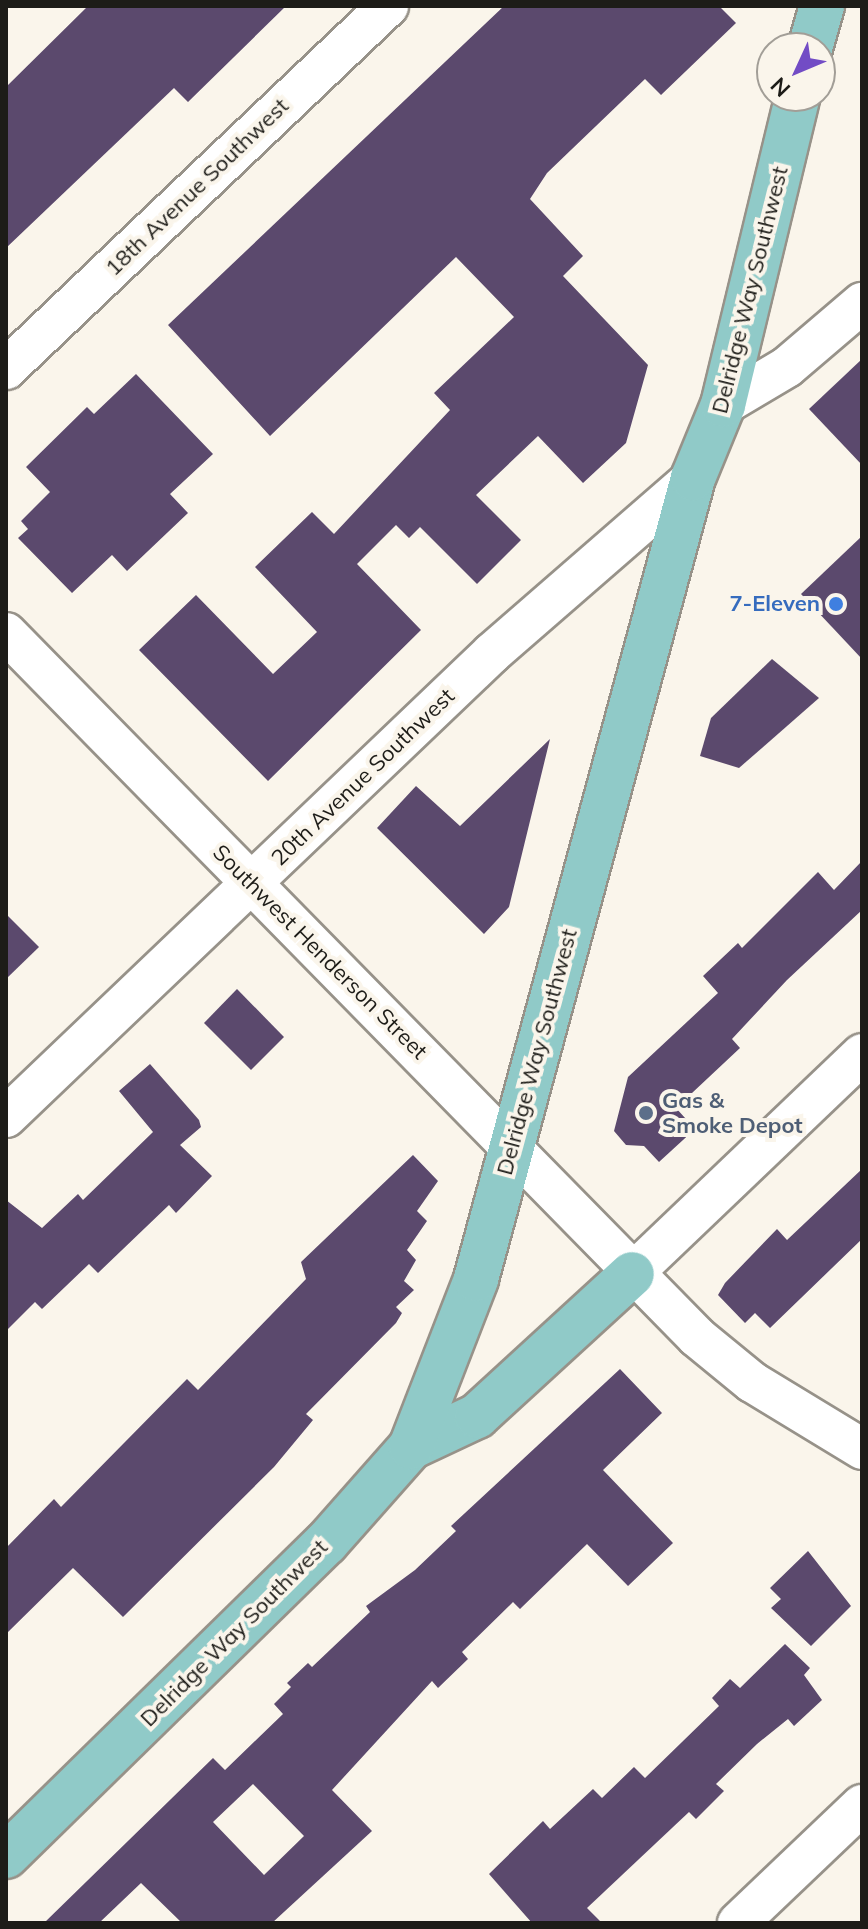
<!DOCTYPE html>
<html>
<head>
<meta charset="utf-8">
<style>
	body { margin:0 }
	#map { position:relative; width:868px; height:1929px; overflow:hidden; background:#faf5eb; font-family:Mulish,sans-serif }
	div>[style] { position:absolute }
	[style*='--x'] { left:calc(var(--x)*1px); top:calc(var(--y)*1px); width:calc(var(--w)*1px); rotate:calc(var(--a)*1deg) }
	.building>* { inset:0; background:#5b496d }
	.roads { filter:drop-shadow(2px 0 #979289) drop-shadow(-2px 0 #979289) drop-shadow(0 2px #979289) drop-shadow(0 -2px #979289) }
	.minor>* { height:40px; margin:-20px; padding:0 20px; transform-origin:20px; border-radius:20px; background:#fff }
	.major>* { height:44px; margin:-22px; padding:0 22px; transform-origin:22px; border-radius:22px; background:#90cac8 }
	.dots>* { width:22px; height:22px; translate:-50% -50%; box-sizing:border-box; border:4px solid #faf5eb; border-radius:50% }
	span { translate:-50% -50%; white-space:nowrap; text-align:center; line-height:1.15; -webkit-text-stroke:8px #faf5eb; paint-order:stroke }
	.street-label { font-size:22px; color:#1d1c18 }
	.shop-label { font-size:22px; color:#366cbe; font-weight:700 }
	.right { translate:-100% -50%; text-align:right }
	.service-label { font-size:22px; color:#4e5e75; font-weight:700 }
	.left { translate:0 -50%; text-align:left }
	.frame { position:absolute; inset:0; border:8px solid #1d1c18; pointer-events:none }
	.north { position:absolute; left:756px; top:32px; width:80px; height:80px; box-sizing:border-box; background:#faf5eb; border:2px solid #a29e97; border-radius:50%; rotate:226deg; font-size:22px; font-weight:700; line-height:32px; text-align:center; color:#1d1c18 }
	.north::after { content:''; display:block; margin:auto; width:28px; height:36px; background:#724cc5; clip-path:polygon(50% 0,100% 100%,50% 72%,0 100%) }
</style>
</head>
<body>
<div id="map">
	<div class="building">
		<i style="clip-path:polygon(88px 6px,286px 6px,188px 102px,174px 88px,6px 248px,6px 87px)"></i>
		<i style="clip-path:polygon(504px 6px,719px 6px,736px 23px,661px 95px,645px 79px,547px 173px,530px 199px,583px 256px,563px 276px,648px 365px,626px 443px,583px 483px,538px 436px,476px 495px,521px 540px,477px 584px,420px 527px,409px 538px,396px 525px,357px 564px,421px 630px,268px 781px,139px 650px,196px 595px,273px 674px,317px 632px,255px 567px,312px 512px,334px 534px,450px 410px,434px 393px,514px 317px,456px 257px,270px 436px,168px 325px)"></i>
		<i style="clip-path:polygon(862px 359px,862px 465px,809px 409px)"></i>
		<i style="clip-path:polygon(136px 374px,213px 454px,170px 494px,188px 513px,127px 571px,112px 555px,72px 593px,18px 538px,28px 529px,21px 521px,50px 492px,26px 467px,87px 407px,94px 414px)"></i>
		<i style="clip-path:polygon(862px 536px,862px 659px,801px 594px)"></i>
		<i style="clip-path:polygon(772px 659px,819px 698px,739px 768px,700px 756px,711px 718px)"></i>
		<i style="clip-path:polygon(550px 739px,509px 907px,484px 934px,377px 828px,416px 786px,460px 826px)"></i>
		<i style="clip-path:polygon(862px 861px,862px 910px,787px 980px,732px 1039px,740px 1048px,676px 1108px,695px 1129px,659px 1162px,644px 1146px,626px 1145px,614px 1131px,628px 1077px,718px 993px,703px 976px,738px 943px,742px 948px,818px 872px,834px 890px)"></i>
		<i style="clip-path:polygon(6px 914px,39px 947px,6px 979px)"></i>
		<i style="clip-path:polygon(237px 989px,284px 1037px,251px 1070px,204px 1023px)"></i>
		<i style="clip-path:polygon(150px 1064px,199px 1120px,201px 1127px,180px 1145px,212px 1176px,176px 1213px,169px 1205px,98px 1273px,89px 1264px,42px 1309px,35px 1302px,6px 1331px,6px 1200px,42px 1228px,78px 1194px,83px 1200px,153px 1132px,119px 1091px)"></i>
		<i style="clip-path:polygon(413px 1155px,438px 1181px,417px 1211px,427px 1221px,407px 1250px,416px 1260px,404px 1281px,414px 1290px,396px 1307px,402px 1313px,396px 1323px,306px 1414px,313px 1420px,274px 1467px,123px 1617px,73px 1568px,6px 1634px,6px 1548px,54px 1499px,61px 1507px,187px 1379px,198px 1390px,306px 1279px,301px 1262px)"></i>
		<i style="clip-path:polygon(862px 1169px,862px 1239px,770px 1328px,755px 1313px,745px 1323px,718px 1295px,725px 1283px,777px 1229px,787px 1240px)"></i>
		<i style="clip-path:polygon(evenodd,620px 1369px,662px 1413px,603px 1470px,673px 1543px,628px 1586px,587px 1544px,520px 1609px,513px 1602px,462px 1652px,468px 1659px,438px 1688px,432px 1681px,332px 1790px,372px 1831px,272px 1923px,182px 1923px,141px 1883px,99px 1923px,44px 1923px,213px 1758px,225px 1770px,283px 1714px,274px 1704px,291px 1687px,287px 1683px,308px 1663px,312px 1667px,370px 1612px,366px 1606px,415px 1570px,456px 1531px,451px 1526px,620px 1369px,253px 1784px,304px 1836px,264px 1875px,213px 1822px,253px 1784px)"></i>
		<i style="clip-path:polygon(808px 1551px,851px 1606px,811px 1646px,771px 1608px,781px 1599px,770px 1588px)"></i>
		<i style="clip-path:polygon(785px 1644px,810px 1668px,804px 1675px,822px 1700px,794px 1726px,788px 1719px,757px 1744px,716px 1784px,724px 1791px,696px 1819px,689px 1812px,587px 1908px,602px 1923px,532px 1923px,489px 1874px,543px 1821px,550px 1829px,593px 1789px,602px 1798px,634px 1767px,645px 1778px,719px 1706px,712px 1698px,730px 1679px,740px 1688px)"></i>
	</div>
	<div class="roads">
		<div class="minor">
			<i style="--x:6;--y:369;--w:527;--a:-43.54"></i>
			<i style="--x:723;--y:405;--w:74;--a:-30.7"></i>
			<i style="--x:787;--y:367;--w:99;--a:-40.5"></i>
			<i style="--x:6;--y:633;--w:986;--a:45.53"></i>
			<i style="--x:697;--y:1337;--w:71;--a:39.3"></i>
			<i style="--x:752;--y:1382;--w:129;--a:31.3"></i>
			<i style="--x:6;--y:1117;--w:672;--a:-43.67"></i>
			<i style="--x:492;--y:653;--w:267;--a:-41"></i>
			<i style="--x:632;--y:1274;--w:318;--a:-43.7"></i>
			<i style="--x:738;--y:1923;--w:171;--a:-43.6"></i>
		</div>
		<div class="major">
			<i style="--x:810;--y:48;--w:44;--a:-74.1"></i>
			<i style="--x:411;--y:1447;--w:73;--a:-25.2"></i>
			<i style="--x:477;--y:1416;--w:210;--a:-42.5"></i>
			<i style="--x:6;--y:1856;--w:448;--a:-44.4"></i>
			<i style="--x:326;--y:1543;--w:128;--a:-48.5"></i>
			<i style="--x:411;--y:1447;--w:180;--a:-68.8"></i>
			<i style="--x:476;--y:1279;--w:830;--a:-74.84"></i>
			<i style="--x:693;--y:478;--w:79;--a:-67.7"></i>
			<i style="--x:723;--y:405;--w:318;--a:-76.4"></i>
		</div>
	</div>
	<div class="dots">
		<i style="left:836px;top:604px;background:#3f7fe0"></i>
		<i style="left:646px;top:1113px;background:#5c6f8a"></i>
	</div>
	<div class="street-label">
		<span style="left:197px;top:187px;rotate:-44deg">18th Avenue Southwest</span>
		<span style="left:750px;top:290px;rotate:-76deg">Delridge Way Southwest</span>
		<span style="left:363px;top:777px;rotate:-44deg">20th Avenue Southwest</span>
		<span style="left:320px;top:952px;rotate:45deg">Southwest Henderson Street</span>
		<span style="left:537px;top:1052px;rotate:-75deg">Delridge Way Southwest</span>
		<span style="left:234px;top:1633px;rotate:-45deg">Delridge Way Southwest</span>
	</div>
	<div class="shop-label">
		<span class="right" style="left:820px;top:604px">7-Eleven</span>
	</div>
	<div class="service-label">
		<span class="left" style="left:662px;top:1113px">Gas &amp;<br>Smoke Depot</span>
	</div>
	<div class="frame"></div>
	<div class="north">N</div>
</div>
</body>
</html>
